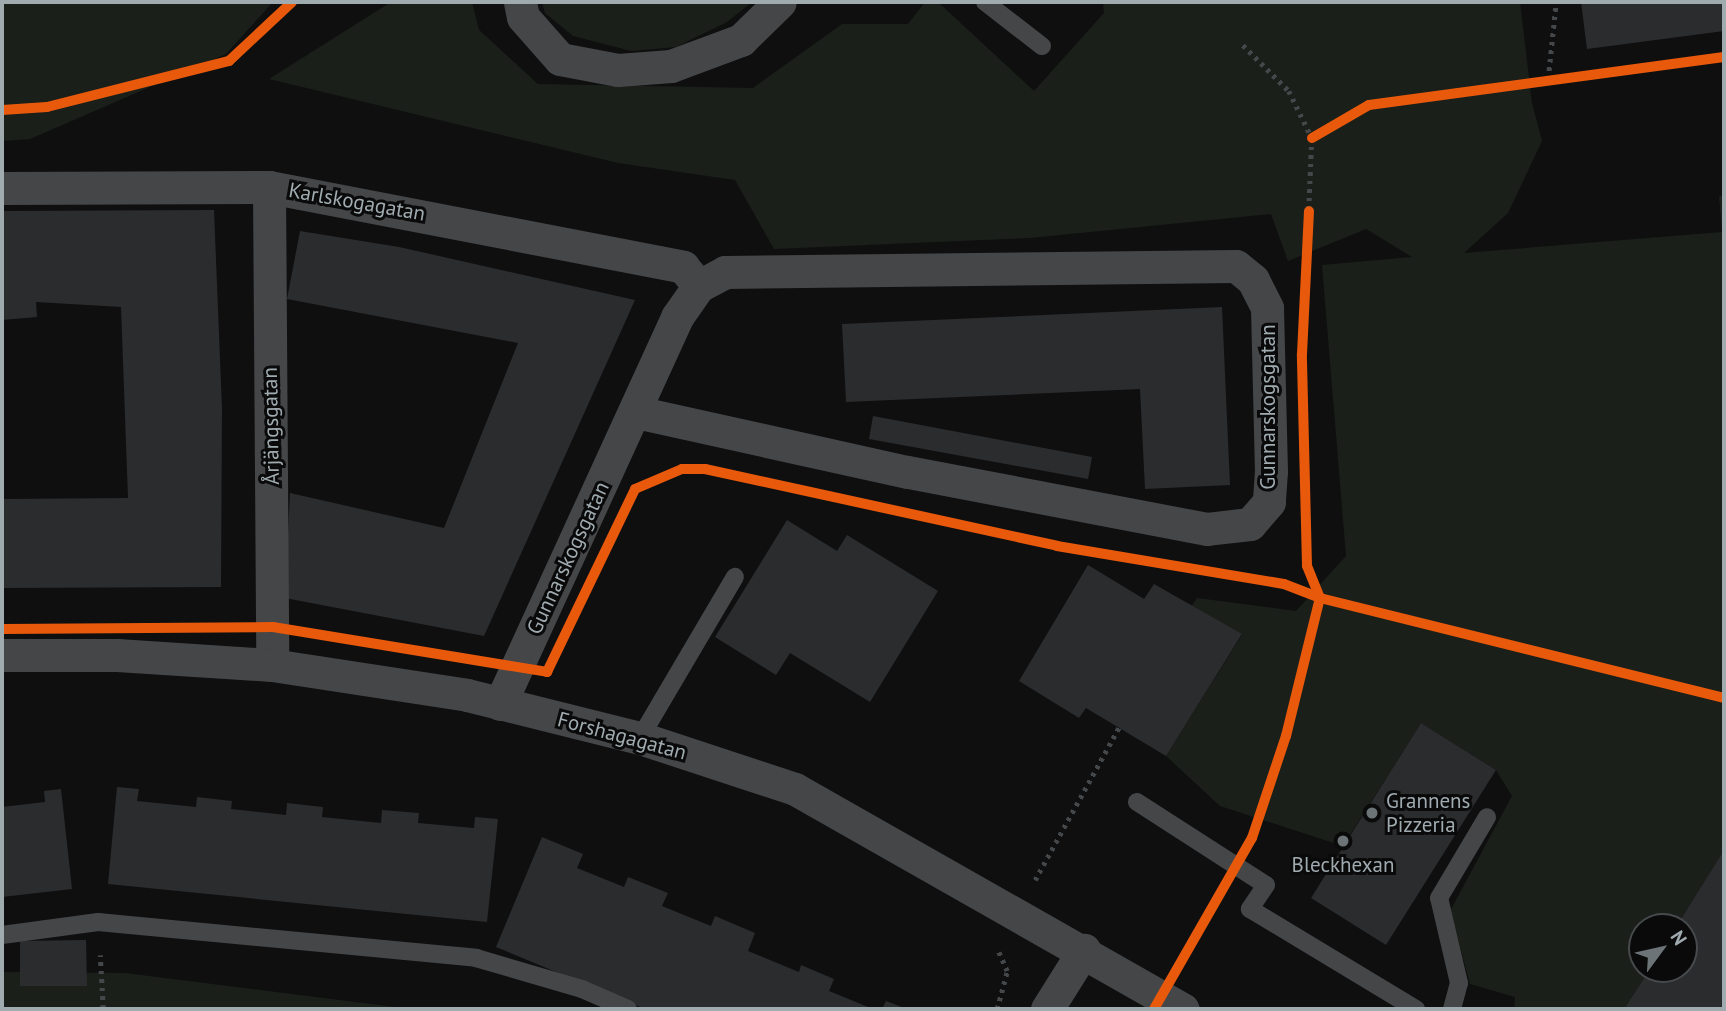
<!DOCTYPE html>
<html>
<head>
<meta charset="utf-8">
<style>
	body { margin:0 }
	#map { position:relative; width:1726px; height:1011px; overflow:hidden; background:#0f0f10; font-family:"PT Sans",sans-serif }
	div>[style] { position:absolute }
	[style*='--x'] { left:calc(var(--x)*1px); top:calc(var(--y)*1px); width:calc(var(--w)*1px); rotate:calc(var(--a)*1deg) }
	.green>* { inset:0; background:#1a1f1a }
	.building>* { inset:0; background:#2b2c2e }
	.path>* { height:4.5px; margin-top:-2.25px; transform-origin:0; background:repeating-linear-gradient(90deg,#45484a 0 3.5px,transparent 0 8.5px) }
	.service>* { height:18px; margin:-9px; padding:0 9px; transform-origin:9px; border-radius:9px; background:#444648 }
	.minor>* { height:33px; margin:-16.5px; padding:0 16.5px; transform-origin:16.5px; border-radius:16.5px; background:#444648 }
	.cycleway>* { height:10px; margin:-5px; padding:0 5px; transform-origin:5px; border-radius:5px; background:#e8590c }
	.dots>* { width:19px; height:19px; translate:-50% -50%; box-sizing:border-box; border:4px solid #0a0a0b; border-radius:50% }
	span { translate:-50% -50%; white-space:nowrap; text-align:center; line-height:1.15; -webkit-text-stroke:6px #0a0a0b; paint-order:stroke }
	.street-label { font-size:21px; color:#a0abb0 }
	.poi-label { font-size:21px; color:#a0abb0 }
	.left { translate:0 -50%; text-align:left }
	.frame { position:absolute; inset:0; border:4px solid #a0abb0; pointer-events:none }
	.north { position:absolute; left:1628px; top:913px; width:70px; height:70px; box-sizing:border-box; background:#0a0a0b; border:2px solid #464a4d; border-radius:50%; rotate:57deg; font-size:19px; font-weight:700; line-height:28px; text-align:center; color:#a0abb0 }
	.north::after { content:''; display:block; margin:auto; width:24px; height:32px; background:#6d7478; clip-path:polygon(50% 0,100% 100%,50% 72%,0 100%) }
</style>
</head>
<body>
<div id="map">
	<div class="green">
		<i style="clip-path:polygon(2px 2px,273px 2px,226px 54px,30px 139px,2px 141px)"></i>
		<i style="clip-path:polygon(391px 2px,472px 2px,479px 30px,538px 84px,753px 88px,842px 24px,908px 24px,925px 2px,938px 2px,1034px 91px,1104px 13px,1103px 2px,1520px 2px,1532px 103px,1542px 141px,1508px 213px,1464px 253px,1722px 232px,1719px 196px,1724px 195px,1724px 850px,1676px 927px,1642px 927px,1642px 969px,1650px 969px,1624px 1009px,1514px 1009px,1515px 997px,1470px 984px,1450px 911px,1512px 796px,1496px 770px,1421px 723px,1343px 846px,1220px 806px,1166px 756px,1242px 635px,1191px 607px,1197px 598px,1296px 611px,1346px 556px,1322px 265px,1412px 257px,1366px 229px,1288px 261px,1271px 214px,1030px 238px,774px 249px,735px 180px,618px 163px,269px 79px)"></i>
		<i style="clip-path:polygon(542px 2px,752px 2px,727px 22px,676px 47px,631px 51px,573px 36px,545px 13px)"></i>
		<i style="clip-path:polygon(2px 972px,125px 973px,411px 1009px,2px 1009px)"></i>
	</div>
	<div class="building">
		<i style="clip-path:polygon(1581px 2px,1724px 2px,1724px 31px,1587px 49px)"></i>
		<i style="clip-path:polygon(214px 210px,222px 408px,221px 587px,2px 588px,2px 499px,128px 498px,121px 307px,36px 302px,37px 317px,2px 320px,2px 211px)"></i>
		<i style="clip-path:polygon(300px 231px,399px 247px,635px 300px,484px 636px,285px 598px,290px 493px,444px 528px,518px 343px,287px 299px)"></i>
		<i style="clip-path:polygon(1222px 307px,1230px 485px,1145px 489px,1140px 389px,846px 402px,842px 324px)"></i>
		<i style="clip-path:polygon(873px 416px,1092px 457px,1088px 479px,869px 439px)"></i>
		<i style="clip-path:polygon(787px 520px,837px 551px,847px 535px,938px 591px,870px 702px,790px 653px,776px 675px,715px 637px)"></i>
		<i style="clip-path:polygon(1088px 565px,1144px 599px,1154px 584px,1242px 634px,1166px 756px,1086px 708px,1079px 718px,1019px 681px)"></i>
		<i style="clip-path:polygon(1421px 723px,1496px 770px,1386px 945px,1311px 898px)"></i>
		<i style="clip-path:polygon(117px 787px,139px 789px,137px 801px,196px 807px,197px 797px,232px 801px,231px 809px,286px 815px,287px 803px,323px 807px,322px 817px,381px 823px,382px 810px,419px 813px,418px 823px,474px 828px,475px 817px,498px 819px,487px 922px,108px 884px)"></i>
		<i style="clip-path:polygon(61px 789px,72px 889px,2px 897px,2px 807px,45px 802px,44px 791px)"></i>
		<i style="clip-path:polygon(542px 837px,583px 854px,577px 868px,624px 887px,628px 877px,668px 893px,662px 906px,711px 926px,715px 916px,755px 933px,748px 951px,799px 972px,801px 965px,834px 979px,829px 991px,873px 1009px,645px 1009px,496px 947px)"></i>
		<i style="clip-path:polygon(1724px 850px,1724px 1009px,1624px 1009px,1650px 969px,1684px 969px,1684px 927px,1676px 927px)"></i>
		<i style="clip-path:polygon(86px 940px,87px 986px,20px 986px,20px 941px)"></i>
		<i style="clip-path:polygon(886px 1001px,907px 1009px,882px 1009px)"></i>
	</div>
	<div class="path">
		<i style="--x:1243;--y:45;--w:65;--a:45"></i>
		<i style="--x:1289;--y:91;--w:52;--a:63.9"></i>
		<i style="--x:1312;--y:138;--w:73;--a:92.4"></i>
		<i style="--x:1548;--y:79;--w:77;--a:-84.1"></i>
		<i style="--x:1035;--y:880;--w:175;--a:-61.2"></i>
		<i style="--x:99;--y:1009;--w:4;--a:-14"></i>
		<i style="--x:103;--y:1008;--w:53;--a:-93.2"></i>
		<i style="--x:997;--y:1009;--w:39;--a:-75"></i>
		<i style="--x:1007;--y:971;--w:22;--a:-114"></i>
	</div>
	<div class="service">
		<i style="--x:985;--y:2;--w:72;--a:37.7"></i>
		<i style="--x:640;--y:738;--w:187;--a:-59.5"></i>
		<i style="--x:1137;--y:802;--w:153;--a:32.8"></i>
		<i style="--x:1266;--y:885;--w:29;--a:124"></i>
		<i style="--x:1250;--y:909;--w:194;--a:31.1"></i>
		<i style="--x:2;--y:935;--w:97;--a:-7.7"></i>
		<i style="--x:98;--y:922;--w:380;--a:5.4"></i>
		<i style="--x:476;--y:958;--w:110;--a:16.3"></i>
		<i style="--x:582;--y:989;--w:50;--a:23.5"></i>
		<i style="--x:1452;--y:1009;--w:27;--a:-75"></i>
		<i style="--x:1459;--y:983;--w:87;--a:-103.2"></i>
		<i style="--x:1439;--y:898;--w:94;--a:-59.3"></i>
	</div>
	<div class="minor">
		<i style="--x:520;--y:2;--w:15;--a:79"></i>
		<i style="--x:523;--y:17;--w:56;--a:48.6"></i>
		<i style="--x:560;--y:59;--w:59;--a:10.7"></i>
		<i style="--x:618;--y:70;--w:53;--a:-4.3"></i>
		<i style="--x:671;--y:66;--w:75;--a:-20.4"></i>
		<i style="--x:741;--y:40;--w:54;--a:-44.3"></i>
		<i style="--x:269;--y:187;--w:478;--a:89.6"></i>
		<i style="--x:2;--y:188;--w:267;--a:-0.2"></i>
		<i style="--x:269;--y:187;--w:422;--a:10.9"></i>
		<i style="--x:683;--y:267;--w:25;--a:50"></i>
		<i style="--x:2;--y:655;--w:115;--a:0"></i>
		<i style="--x:117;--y:655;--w:155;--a:3.7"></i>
		<i style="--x:272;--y:665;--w:197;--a:8.7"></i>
		<i style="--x:467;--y:695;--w:178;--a:14"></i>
		<i style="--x:640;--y:738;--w:163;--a:18.2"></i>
		<i style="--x:795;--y:789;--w:446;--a:29.6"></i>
		<i style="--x:500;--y:704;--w:426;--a:-65.4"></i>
		<i style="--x:677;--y:317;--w:38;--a:-55"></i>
		<i style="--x:699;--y:286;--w:30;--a:-28"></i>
		<i style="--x:725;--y:272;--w:511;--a:-0.67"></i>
		<i style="--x:1236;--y:266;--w:22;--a:39"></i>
		<i style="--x:1253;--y:280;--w:31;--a:63"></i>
		<i style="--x:1267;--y:308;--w:163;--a:88.6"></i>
		<i style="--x:1271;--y:471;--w:31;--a:94"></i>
		<i style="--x:1269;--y:502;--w:29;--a:131"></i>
		<i style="--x:1250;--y:524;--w:43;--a:173.4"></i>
		<i style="--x:1207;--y:529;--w:305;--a:-169.2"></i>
		<i style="--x:907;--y:472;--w:278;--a:-167.5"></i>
		<i style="--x:1047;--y:1009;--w:70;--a:-57.9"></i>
	</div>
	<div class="cycleway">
		<i style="--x:2;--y:110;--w:45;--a:-3.8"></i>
		<i style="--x:47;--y:107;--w:188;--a:-14.2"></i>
		<i style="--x:229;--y:61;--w:86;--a:-43.1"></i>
		<i style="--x:1312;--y:138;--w:66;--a:-30.1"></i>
		<i style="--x:1369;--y:105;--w:358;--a:-7.7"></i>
		<i style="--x:2;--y:629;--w:271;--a:-0.4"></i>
		<i style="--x:273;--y:627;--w:278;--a:9.3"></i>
		<i style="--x:547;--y:672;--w:203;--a:-64.3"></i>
		<i style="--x:635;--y:489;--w:51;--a:-23.1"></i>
		<i style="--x:682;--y:469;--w:23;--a:0"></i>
		<i style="--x:705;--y:469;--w:360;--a:12.3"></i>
		<i style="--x:1057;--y:546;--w:230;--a:9.5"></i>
		<i style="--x:1284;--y:584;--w:39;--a:21"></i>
		<i style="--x:1320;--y:598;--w:416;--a:13.9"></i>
		<i style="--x:1154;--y:1009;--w:197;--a:-60.2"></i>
		<i style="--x:1252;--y:838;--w:108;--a:-71.6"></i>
		<i style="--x:1286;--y:736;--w:142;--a:-76.2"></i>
		<i style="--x:1320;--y:598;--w:35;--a:-112"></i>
		<i style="--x:1307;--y:566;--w:212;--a:-91.4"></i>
		<i style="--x:1302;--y:354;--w:143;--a:-87.2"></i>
	</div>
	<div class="dots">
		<i style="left:1372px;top:813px;background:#6d7478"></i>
		<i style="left:1343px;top:841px;background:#6d7478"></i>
	</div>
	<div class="street-label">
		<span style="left:357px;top:202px;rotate:10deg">Karlskogagatan</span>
		<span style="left:1268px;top:407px;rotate:-90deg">Gunnarskogsgatan</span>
		<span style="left:271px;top:426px;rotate:-91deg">Årjängsgatan</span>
		<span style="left:568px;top:558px;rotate:-65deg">Gunnarskogsgatan</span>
		<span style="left:622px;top:736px;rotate:15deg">Forshagagatan</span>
	</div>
	<div class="poi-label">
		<span class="left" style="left:1386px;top:813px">Grannens<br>Pizzeria</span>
		<span style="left:1343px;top:865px">Bleckhexan</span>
	</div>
	<div class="frame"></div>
	<div class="north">N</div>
</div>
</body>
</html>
